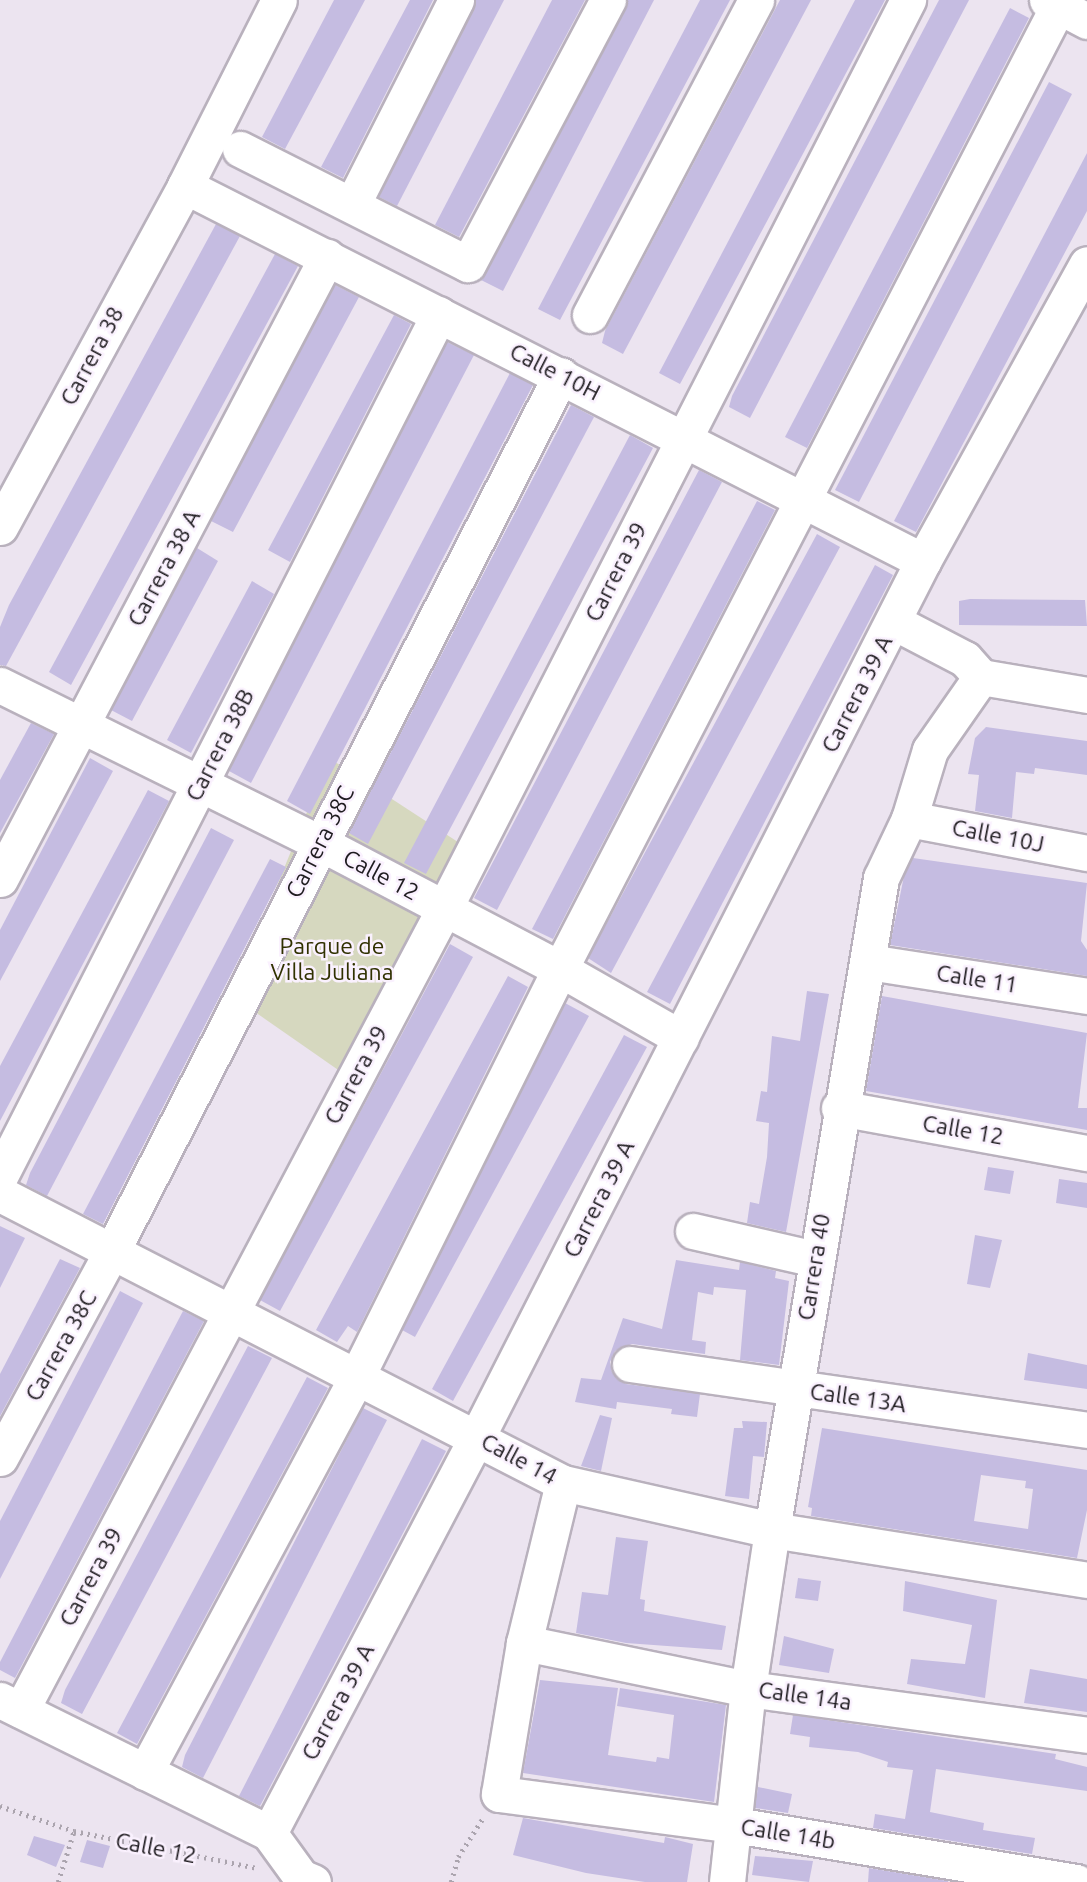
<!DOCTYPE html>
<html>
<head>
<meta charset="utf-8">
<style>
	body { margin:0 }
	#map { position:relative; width:1087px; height:1882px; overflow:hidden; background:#ece4f0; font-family:Ubuntu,sans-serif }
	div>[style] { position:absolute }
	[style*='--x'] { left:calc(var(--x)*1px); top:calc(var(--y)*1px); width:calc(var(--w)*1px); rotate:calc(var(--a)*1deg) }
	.green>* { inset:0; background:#d6d8bf }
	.building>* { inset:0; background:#c5bce1 }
	.path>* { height:4.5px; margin-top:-2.25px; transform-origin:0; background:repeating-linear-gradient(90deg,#aba4ae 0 2px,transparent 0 7px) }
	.roads { filter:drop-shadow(2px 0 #b9b1bd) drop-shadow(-2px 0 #b9b1bd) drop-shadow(0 2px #b9b1bd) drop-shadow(0 -2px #b9b1bd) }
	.minor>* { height:35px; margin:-17.5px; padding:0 17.5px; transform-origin:17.5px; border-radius:17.5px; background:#fff }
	span { translate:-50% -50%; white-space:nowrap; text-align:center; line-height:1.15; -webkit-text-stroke:5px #faf1fe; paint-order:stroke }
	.street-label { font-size:23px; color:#1f1c20 }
	.park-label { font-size:23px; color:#303100 }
</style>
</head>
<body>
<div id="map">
	<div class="green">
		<i style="clip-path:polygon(329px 758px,461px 844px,367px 1090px,232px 996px)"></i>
	</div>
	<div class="building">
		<i style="clip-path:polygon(334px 0,365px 0,285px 149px,262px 137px)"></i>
		<i style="clip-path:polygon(410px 0,433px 0,343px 178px,321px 167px)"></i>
		<i style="clip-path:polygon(476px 0,504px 0,397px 206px,379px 197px)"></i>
		<i style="clip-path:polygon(552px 0,585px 0,459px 237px,435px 225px)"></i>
		<i style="clip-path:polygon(628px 0,654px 0,503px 291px,481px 280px)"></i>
		<i style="clip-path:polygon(700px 0,730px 0,560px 320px,538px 309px)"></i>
		<i style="clip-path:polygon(780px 0,811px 0,623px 354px,602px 343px,605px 331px)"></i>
		<i style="clip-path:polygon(855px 0,885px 0,680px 384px,659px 373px)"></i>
		<i style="clip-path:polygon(939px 0,969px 0,750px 418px,729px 407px,732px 396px)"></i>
		<i style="clip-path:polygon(1010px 8px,1029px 18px,807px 448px,785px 437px)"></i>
		<i style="clip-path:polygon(1049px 82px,1072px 94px,859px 502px,835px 490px)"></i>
		<i style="clip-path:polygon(1087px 153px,1087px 211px,916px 532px,894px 521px)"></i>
		<i style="clip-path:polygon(216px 224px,240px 236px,6px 666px,0 665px,0 627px,9px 605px)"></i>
		<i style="clip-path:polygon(275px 254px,298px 266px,71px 685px,49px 672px)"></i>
		<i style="clip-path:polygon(335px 285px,359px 297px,233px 532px,211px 521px)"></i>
		<i style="clip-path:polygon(394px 315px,411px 324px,290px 562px,268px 550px)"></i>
		<i style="clip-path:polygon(447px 342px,474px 355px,251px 783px,229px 771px)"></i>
		<i style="clip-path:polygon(510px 373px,533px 385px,310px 814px,287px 801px)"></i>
		<i style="clip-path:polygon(571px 405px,594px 417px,368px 844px,349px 833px)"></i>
		<i style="clip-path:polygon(630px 435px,653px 448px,426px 874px,404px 863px)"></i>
		<i style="clip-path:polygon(699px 470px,722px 482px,497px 910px,474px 898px)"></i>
		<i style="clip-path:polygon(757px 501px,775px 510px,553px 939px,532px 929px)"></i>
		<i style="clip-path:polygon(817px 534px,840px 547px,611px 973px,588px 958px)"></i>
		<i style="clip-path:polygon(197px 548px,218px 561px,132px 721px,111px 710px)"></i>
		<i style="clip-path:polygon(875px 565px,893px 575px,670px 1004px,647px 992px)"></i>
		<i style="clip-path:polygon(252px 581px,274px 594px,191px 753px,167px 740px)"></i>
		<i style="clip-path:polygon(970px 599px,1085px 600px,1087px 626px,959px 625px,959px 601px)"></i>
		<i style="clip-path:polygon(31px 723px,54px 734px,0 833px,0 780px)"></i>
		<i style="clip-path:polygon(986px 727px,1087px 741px,1087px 775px,1035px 768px,1034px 774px,1016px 772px,1012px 818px,975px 811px,979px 775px,968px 774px,975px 738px)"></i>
		<i style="clip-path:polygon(90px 758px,113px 771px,0 981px,0 930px)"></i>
		<i style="clip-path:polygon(148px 790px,169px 801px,0 1121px,0 1066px)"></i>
		<i style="clip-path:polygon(211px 828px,234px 840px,47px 1196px,26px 1185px,30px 1173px)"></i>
		<i style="clip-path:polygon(913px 858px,1087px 883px,1081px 941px,1087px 950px,1087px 976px,890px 945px,904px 876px)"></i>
		<i style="clip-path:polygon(270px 859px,286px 867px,103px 1224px,83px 1214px)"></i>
		<i style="clip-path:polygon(450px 944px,473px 957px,280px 1311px,260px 1300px)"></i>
		<i style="clip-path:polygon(508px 976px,528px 987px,357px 1332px,348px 1326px,337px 1342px,316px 1330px)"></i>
		<i style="clip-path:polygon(807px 991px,829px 994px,786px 1232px,747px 1223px,750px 1202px,759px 1204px,767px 1157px,769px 1123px,756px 1121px,761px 1091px,767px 1092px,772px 1036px,800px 1041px)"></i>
		<i style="clip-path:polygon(882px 996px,1087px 1033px,1078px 1108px,1087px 1108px,1087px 1130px,866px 1091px)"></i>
		<i style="clip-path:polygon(565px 1003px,589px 1016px,415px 1337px,402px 1330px)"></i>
		<i style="clip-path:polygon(624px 1035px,647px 1047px,453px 1401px,432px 1389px)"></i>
		<i style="clip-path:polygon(988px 1167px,1014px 1171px,1010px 1194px,984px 1190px)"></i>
		<i style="clip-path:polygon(1059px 1179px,1087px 1183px,1087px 1208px,1056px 1203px)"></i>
		<i style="clip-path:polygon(0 1226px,25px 1238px,0 1288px)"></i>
		<i style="clip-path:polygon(975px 1235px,1002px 1240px,990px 1288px,967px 1284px)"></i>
		<i style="clip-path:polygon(60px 1259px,80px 1268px,0 1416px,0 1374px)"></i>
		<i style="clip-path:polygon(676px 1260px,739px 1270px,740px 1262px,776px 1271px,775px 1278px,789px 1281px,779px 1365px,740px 1360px,746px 1290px,714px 1287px,713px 1295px,698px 1292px,692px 1340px,706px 1342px,705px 1354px,632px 1344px,615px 1351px,610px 1362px,612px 1372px,626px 1384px,700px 1394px,697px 1417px,671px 1414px,672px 1409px,617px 1402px,616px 1409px,575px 1402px,581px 1378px,601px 1380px,623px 1318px,662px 1329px)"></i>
		<i style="clip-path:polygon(120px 1291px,143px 1303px,0 1579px,0 1521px)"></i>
		<i style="clip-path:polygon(183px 1311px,204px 1321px,15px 1678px,0 1670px,0 1662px)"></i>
		<i style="clip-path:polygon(248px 1346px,272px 1358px,82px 1714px,61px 1703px,65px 1690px)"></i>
		<i style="clip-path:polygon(1028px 1353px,1087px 1365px,1087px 1389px,1024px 1380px)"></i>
		<i style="clip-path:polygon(307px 1377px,328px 1388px,137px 1744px,117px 1733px)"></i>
		<i style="clip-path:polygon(363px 1408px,387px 1420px,203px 1778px,182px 1767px,185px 1755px)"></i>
		<i style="clip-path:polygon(600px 1415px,612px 1418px,601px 1471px,581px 1466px)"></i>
		<i style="clip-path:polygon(742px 1421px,767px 1422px,764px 1457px,753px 1456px,749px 1499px,725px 1496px,734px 1428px,743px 1428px)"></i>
		<i style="clip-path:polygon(evenodd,822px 1428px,1087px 1470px,1087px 1510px,1077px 1558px,811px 1516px,812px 1508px,808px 1507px,822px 1428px,981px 1475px,1026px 1481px,1025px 1488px,1033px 1489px,1028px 1529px,974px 1521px,981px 1475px)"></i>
		<i style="clip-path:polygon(422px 1439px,446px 1451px,260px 1806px,239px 1796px)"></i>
		<i style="clip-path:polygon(616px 1537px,648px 1541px,640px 1599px,645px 1600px,644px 1611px,726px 1626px,722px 1650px,626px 1643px,576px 1633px,582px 1592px,608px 1595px)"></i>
		<i style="clip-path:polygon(798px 1578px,821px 1581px,818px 1601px,795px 1598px)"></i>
		<i style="clip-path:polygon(905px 1581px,997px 1600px,985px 1698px,907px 1684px,911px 1659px,965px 1664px,972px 1625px,903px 1611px)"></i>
		<i style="clip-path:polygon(784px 1636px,834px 1649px,829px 1673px,779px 1665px)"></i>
		<i style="clip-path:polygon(1030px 1669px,1087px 1679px,1087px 1712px,1024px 1703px)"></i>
		<i style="clip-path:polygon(540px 1680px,618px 1688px,608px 1755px,656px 1762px,657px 1757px,669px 1759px,674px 1715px,617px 1706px,620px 1688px,726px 1705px,714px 1802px,523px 1773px)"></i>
		<i style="clip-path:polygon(793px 1715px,1056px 1754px,1055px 1759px,1087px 1767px,1087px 1791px,936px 1769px,930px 1812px,984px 1823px,983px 1830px,1035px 1838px,1032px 1854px,873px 1828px,875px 1814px,905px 1819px,913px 1770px,887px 1767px,888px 1762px,858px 1752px,809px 1747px,810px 1737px,790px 1734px)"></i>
		<i style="clip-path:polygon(758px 1787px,792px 1794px,788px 1813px,755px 1808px)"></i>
		<i style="clip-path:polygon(523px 1818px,664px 1843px,665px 1837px,693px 1844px,687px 1882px,645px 1882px,586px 1873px,513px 1855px)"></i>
		<i style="clip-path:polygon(34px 1836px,65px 1845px,56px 1867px,27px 1855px)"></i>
		<i style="clip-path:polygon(87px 1840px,110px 1846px,103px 1868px,80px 1862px)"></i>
		<i style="clip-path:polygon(755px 1856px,813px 1861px,809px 1882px,752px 1875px)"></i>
		<i style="clip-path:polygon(869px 1868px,948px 1881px,948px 1882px,868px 1882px)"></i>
	</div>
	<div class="path">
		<i style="--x:0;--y:1806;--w:78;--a:18.7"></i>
		<i style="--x:74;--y:1831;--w:187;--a:11.4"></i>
		<i style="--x:58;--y:1882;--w:53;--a:-72.6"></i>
		<i style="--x:451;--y:1882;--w:26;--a:-74"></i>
		<i style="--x:458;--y:1857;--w:46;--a:-57.3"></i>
	</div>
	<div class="roads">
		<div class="minor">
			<i style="--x:1047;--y:0;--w:45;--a:27.7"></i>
			<i style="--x:240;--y:149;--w:255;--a:26.8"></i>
			<i style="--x:468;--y:264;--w:299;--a:-62.1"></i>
			<i style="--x:185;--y:186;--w:828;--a:26.94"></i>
			<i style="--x:352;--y:205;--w:230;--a:-63.1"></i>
			<i style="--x:590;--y:315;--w:356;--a:-62.2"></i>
			<i style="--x:0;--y:527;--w:388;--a:-61.5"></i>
			<i style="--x:185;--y:186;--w:208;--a:-63.2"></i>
			<i style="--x:894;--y:622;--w:80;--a:27.5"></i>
			<i style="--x:965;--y:659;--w:24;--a:48"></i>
			<i style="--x:981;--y:677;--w:108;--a:9.6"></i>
			<i style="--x:0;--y:685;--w:357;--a:26.3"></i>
			<i style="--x:320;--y:843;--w:271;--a:27.7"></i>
			<i style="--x:560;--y:969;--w:139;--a:29.7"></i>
			<i style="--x:909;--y:819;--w:181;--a:10.8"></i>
			<i style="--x:0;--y:879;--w:703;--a:-62.27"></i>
			<i style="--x:868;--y:962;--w:222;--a:8.8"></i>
			<i style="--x:839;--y:1108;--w:252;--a:10.3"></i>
			<i style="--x:0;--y:1176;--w:967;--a:-63.01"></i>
			<i style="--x:0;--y:1194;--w:633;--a:27.17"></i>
			<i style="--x:563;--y:1483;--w:214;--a:12.7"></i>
			<i style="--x:772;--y:1530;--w:319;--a:9"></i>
			<i style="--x:693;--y:1231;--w:125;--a:12.9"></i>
			<i style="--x:630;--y:1364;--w:462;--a:8.2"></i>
			<i style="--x:0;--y:1458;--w:235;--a:-61.6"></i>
			<i style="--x:112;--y:1251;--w:984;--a:-62.86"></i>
			<i style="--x:563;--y:1483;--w:165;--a:103.7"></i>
			<i style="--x:524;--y:1643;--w:153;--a:99.4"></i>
			<i style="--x:499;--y:1794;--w:238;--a:7.5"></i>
			<i style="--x:735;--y:1825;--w:346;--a:9.5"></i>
			<i style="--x:524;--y:1643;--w:229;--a:11.6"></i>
			<i style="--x:748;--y:1689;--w:342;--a:7.7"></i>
			<i style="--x:0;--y:1700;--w:300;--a:26.3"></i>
			<i style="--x:269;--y:1833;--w:54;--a:54"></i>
			<i style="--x:301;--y:1877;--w:13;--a:23"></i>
			<i style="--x:21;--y:1710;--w:906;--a:-62.16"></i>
			<i style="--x:444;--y:909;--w:1021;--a:-62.96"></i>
			<i style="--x:145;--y:1772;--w:449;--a:-61.8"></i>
			<i style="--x:357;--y:1376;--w:455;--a:-63.5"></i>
			<i style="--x:560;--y:969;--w:1084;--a:-62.65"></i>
			<i style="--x:269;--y:1833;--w:447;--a:-62.3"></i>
			<i style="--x:477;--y:1437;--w:983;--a:-63.02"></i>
			<i style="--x:923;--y:561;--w:339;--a:-61.1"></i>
			<i style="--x:727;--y:1882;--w:194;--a:-83.8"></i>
			<i style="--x:748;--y:1689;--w:161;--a:-81.4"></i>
			<i style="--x:772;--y:1530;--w:661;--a:-80.51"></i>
			<i style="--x:881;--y:878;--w:65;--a:-64.6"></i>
			<i style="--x:909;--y:819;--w:72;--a:-73.1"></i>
			<i style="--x:930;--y:750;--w:89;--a:-55.1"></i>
		</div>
	</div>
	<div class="street-label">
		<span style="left:92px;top:356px;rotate:-62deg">Carrera 38</span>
		<span style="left:555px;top:372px;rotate:27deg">Calle 10H</span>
		<span style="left:164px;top:568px;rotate:-62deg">Carrera 38 A</span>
		<span style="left:616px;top:572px;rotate:-63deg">Carrera 39</span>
		<span style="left:857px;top:694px;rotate:-63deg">Carrera 39 A</span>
		<span style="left:220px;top:745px;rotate:-63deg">Carrera 38B</span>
		<span style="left:998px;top:836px;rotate:11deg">Calle 10J</span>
		<span style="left:320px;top:842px;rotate:-63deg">Carrera 38C</span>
		<span style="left:381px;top:875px;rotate:28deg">Calle 12</span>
		<span style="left:977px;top:979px;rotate:9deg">Calle 11</span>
		<span style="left:356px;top:1075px;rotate:-62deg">Carrera 39</span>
		<span style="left:963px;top:1130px;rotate:10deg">Calle 12</span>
		<span style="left:599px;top:1199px;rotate:-63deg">Carrera 39 A</span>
		<span style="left:814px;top:1267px;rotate:-81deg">Carrera 40</span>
		<span style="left:61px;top:1346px;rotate:-61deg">Carrera 38C</span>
		<span style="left:858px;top:1398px;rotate:8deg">Calle 13A</span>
		<span style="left:519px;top:1459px;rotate:28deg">Calle 14</span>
		<span style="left:91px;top:1577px;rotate:-62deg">Carrera 39</span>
		<span style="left:805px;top:1696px;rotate:8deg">Calle 14a</span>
		<span style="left:338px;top:1702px;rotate:-62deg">Carrera 39 A</span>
		<span style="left:788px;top:1834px;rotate:9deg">Calle 14b</span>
		<span style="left:156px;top:1848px;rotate:11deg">Calle 12</span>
	</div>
	<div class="park-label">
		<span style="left:332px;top:959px">Parque de<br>Villa Juliana</span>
	</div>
</div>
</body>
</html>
